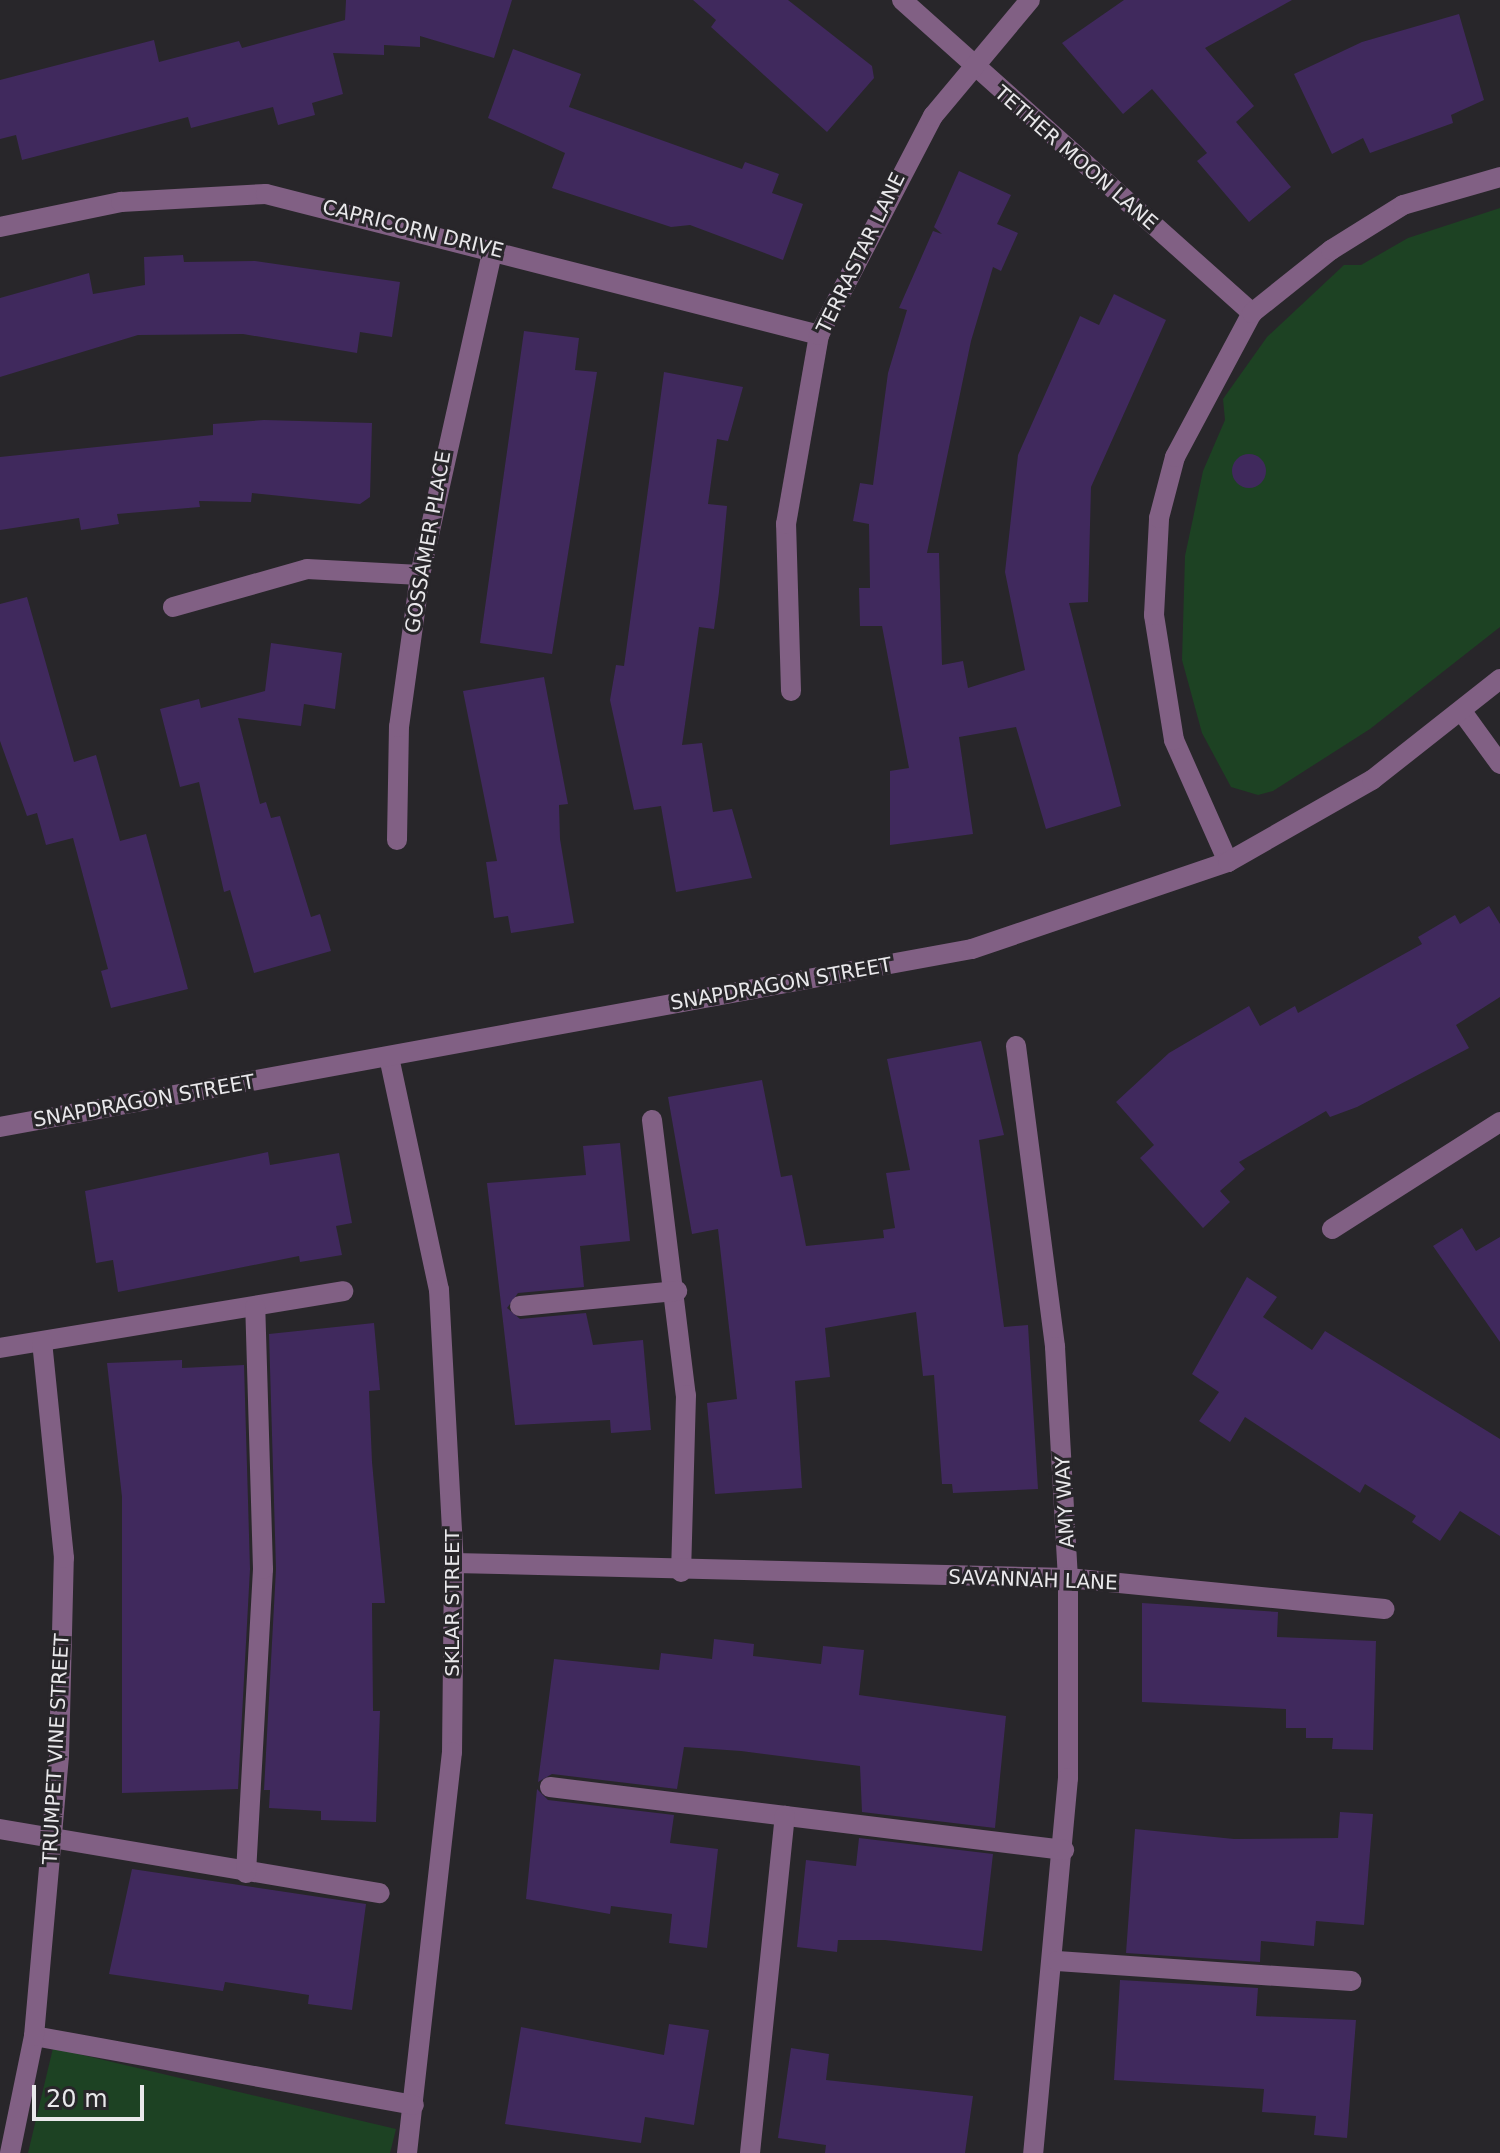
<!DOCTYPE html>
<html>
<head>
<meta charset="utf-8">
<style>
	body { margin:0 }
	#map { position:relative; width:1500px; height:2153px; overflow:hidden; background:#28262a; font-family:"DejaVu Sans",sans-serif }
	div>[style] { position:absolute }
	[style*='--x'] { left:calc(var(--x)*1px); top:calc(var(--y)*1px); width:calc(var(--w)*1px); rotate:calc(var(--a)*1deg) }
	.green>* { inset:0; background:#1d4223 }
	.building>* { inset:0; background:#40295d }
	.round { border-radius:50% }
	.minor>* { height:20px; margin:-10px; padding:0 10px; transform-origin:10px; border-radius:10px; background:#816084 }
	span { translate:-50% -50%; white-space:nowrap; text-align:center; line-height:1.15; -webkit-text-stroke:6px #28262a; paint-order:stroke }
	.street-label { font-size:20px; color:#e9e8eb }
	.scale { position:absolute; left:32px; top:2085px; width:112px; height:36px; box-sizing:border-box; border:4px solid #e9e8eb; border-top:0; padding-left:10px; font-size:24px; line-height:28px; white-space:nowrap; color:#e9e8eb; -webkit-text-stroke:6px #28262a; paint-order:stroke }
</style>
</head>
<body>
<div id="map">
	<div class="green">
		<i style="clip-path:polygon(1500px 208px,1500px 627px,1370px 729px,1273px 791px,1258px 795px,1231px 787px,1202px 733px,1182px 660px,1185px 556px,1203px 471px,1225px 420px,1223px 399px,1267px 337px,1344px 265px,1361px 265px,1408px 238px)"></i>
		<i style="clip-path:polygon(53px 2048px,396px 2129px,390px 2153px,28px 2153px)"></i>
	</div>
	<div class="building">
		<i style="clip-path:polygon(346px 0,512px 0,494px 58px,420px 36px,420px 47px,384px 45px,384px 55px,333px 53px,343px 94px,312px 103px,315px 115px,278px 125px,273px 107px,191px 128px,188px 117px,22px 160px,16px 135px,0 139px,0 80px,154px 40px,159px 62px,239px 41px,242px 48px,345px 20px)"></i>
		<i style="clip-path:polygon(693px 0,788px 0,872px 66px,874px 78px,827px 132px,711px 27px,716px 20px)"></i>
		<i style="clip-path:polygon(1124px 0,1292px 0,1205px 48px,1254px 106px,1236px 122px,1291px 187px,1249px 222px,1197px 161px,1207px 153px,1152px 89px,1123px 114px,1062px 43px)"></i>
		<i style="clip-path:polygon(1459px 14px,1484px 100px,1451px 115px,1453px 123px,1370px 153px,1363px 138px,1332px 154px,1294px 74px,1362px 42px)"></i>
		<i style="clip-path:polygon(513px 49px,581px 74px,569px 107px,742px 169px,745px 162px,779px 174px,772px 193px,803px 204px,783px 260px,690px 225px,671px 227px,552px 188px,565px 153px,488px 118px)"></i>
		<i style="clip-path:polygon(959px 171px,1011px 195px,997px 224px,1018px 233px,1001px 271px,993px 267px,971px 341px,927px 553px,939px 553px,942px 665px,963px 661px,968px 688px,1025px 670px,1005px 572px,1018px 455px,1080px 316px,1099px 325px,1114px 294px,1166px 320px,1091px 487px,1088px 602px,1069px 603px,1121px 806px,1046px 829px,1016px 727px,959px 737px,973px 834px,890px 845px,890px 771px,909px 768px,882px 626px,860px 626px,859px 588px,870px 588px,869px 524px,853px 521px,860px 483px,873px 485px,888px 373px,907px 310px,899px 308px,933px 231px,942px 234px,934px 227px)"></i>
		<i style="clip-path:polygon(183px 255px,184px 262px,255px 261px,400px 282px,392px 337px,360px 332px,357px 353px,243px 334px,138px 335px,0 377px,0 298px,89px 273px,93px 294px,145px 285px,144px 257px)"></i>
		<i style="clip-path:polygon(524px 331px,579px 338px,575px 370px,597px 372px,552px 654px,480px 643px)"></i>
		<i style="clip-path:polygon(664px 372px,743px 387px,728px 441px,717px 439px,708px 504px,727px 506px,719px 592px,714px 629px,699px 627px,682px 745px,702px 743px,713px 812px,732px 809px,752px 878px,676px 892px,661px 806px,634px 810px,610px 700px,616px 665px,624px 666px)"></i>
		<i style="clip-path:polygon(264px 420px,372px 423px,370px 497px,360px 504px,252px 493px,251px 502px,199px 501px,200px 507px,117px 514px,119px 524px,81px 530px,79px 518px,0 530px,0 457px,213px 435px,213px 424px)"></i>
		<i class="round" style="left:1232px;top:454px;width:34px;height:34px"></i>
		<i style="clip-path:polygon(27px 597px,74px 762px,96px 755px,120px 841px,146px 834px,188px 989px,111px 1008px,101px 971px,108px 969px,73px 838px,46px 845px,37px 813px,27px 816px,0 741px,0 604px)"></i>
		<i style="clip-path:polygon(271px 643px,342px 653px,335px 709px,304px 704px,301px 726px,238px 718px,260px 804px,266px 802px,271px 818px,280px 816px,311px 917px,320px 914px,331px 951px,254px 973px,230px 890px,224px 892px,199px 782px,180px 787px,160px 709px,199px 699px,201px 708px,265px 691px)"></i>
		<i style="clip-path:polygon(544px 677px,568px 804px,559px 805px,560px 839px,574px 923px,511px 933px,508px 916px,494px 918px,486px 862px,497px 861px,463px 691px)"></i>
		<i style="clip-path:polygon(1489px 906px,1500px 924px,1500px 997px,1456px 1025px,1469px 1048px,1357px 1107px,1330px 1117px,1326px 1111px,1239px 1162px,1245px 1169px,1220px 1191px,1230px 1202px,1203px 1228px,1140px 1158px,1154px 1145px,1116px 1102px,1169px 1053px,1249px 1006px,1260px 1026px,1295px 1006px,1298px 1013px,1422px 944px,1418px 937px,1455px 915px,1460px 924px)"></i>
		<i style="clip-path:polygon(981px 1041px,1004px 1135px,979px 1140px,1004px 1327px,1028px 1325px,1038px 1489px,953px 1493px,952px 1484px,942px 1484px,934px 1375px,923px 1376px,916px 1312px,825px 1328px,830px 1377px,795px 1381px,802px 1488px,715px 1494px,707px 1403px,737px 1399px,718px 1229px,692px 1234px,668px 1097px,762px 1080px,781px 1177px,792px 1175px,806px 1246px,884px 1238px,883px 1230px,895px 1228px,886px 1173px,910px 1170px,887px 1059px)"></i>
		<i style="clip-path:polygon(620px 1143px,630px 1241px,580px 1246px,584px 1287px,518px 1293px,507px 1308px,520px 1319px,586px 1313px,593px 1345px,643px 1340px,651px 1430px,611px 1433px,610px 1420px,515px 1425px,487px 1183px,586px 1175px,583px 1146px)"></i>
		<i style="clip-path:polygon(268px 1152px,270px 1165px,339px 1153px,352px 1223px,336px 1226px,342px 1255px,300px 1262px,299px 1256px,118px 1292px,113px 1260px,96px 1263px,85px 1191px)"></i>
		<i style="clip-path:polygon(1462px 1228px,1476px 1251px,1500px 1237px,1500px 1342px,1433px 1246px)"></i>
		<i style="clip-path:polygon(1247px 1277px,1277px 1297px,1263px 1317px,1312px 1350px,1325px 1331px,1500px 1439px,1500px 1536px,1460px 1511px,1440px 1541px,1412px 1522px,1416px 1516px,1365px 1484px,1360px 1493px,1245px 1417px,1230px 1442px,1199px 1421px,1219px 1392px,1192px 1374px)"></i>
		<i style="clip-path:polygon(374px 1323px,380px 1390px,369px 1391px,372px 1462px,385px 1603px,372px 1603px,373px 1711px,380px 1711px,376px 1822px,321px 1820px,321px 1811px,269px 1808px,270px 1790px,264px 1790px,276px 1569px,269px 1334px)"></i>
		<i style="clip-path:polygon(182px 1360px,182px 1368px,244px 1365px,250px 1569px,238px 1789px,122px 1793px,122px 1497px,107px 1363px)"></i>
		<i style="clip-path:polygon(1142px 1603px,1278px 1612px,1277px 1637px,1376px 1641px,1373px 1750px,1332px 1749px,1333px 1738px,1306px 1738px,1306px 1728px,1286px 1728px,1286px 1709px,1142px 1702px)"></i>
		<i style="clip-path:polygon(714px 1639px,754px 1644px,753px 1656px,821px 1664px,823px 1646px,864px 1650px,859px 1695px,1006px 1716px,995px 1828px,862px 1812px,860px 1766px,741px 1751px,684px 1747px,677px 1789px,552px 1774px,538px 1782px,554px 1659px,659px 1670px,661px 1653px,712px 1659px)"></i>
		<i style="clip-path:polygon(537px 1789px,548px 1800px,674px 1815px,670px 1843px,718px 1849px,707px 1948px,669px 1943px,672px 1914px,611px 1906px,610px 1914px,526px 1899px)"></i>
		<i style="clip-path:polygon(1340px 1812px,1373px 1814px,1364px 1925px,1316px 1921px,1314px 1946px,1261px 1941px,1260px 1962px,1126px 1953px,1135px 1829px,1234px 1839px,1338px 1838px)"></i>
		<i style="clip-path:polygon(859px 1838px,993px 1854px,982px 1951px,885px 1940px,838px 1940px,837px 1952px,797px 1947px,806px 1860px,856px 1866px)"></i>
		<i style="clip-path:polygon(132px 1869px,366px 1904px,352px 2010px,308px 2004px,309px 1995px,225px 1982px,223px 1991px,109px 1974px)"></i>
		<i style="clip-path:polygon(1120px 1980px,1258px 1988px,1256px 2016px,1356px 2020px,1347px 2138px,1314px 2135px,1316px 2116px,1262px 2112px,1264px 2089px,1114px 2080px)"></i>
		<i style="clip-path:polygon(669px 2024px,709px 2030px,694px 2125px,645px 2117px,641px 2143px,505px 2124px,521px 2027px,664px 2055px)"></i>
		<i style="clip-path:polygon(791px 2048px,829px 2054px,826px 2080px,973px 2096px,965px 2153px,825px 2153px,826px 2145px,778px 2138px)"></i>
	</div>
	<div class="minor">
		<i style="--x:902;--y:0;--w:470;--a:41.8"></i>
		<i style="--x:0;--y:227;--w:124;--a:-11.7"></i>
		<i style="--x:121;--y:202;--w:145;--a:-3.2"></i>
		<i style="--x:266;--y:194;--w:571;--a:14.3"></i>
		<i style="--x:173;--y:607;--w:139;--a:-15.8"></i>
		<i style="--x:307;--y:569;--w:113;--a:3"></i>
		<i style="--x:791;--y:691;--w:167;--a:-91.7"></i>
		<i style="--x:786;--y:524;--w:192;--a:-80.1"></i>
		<i style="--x:819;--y:335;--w:247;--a:-62.5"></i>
		<i style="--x:933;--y:116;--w:151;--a:-50.1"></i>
		<i style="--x:1463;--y:713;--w:63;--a:54"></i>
		<i style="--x:397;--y:840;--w:113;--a:-89"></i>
		<i style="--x:399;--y:727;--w:153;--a:-82.1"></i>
		<i style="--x:420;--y:575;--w:334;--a:-77.4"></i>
		<i style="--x:1228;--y:862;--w:133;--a:-113.9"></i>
		<i style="--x:1174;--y:740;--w:127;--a:-99.1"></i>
		<i style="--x:1154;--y:615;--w:97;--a:-87"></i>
		<i style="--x:1159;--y:518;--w:63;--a:-75.3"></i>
		<i style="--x:1175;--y:457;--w:163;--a:-61.9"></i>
		<i style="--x:1252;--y:313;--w:101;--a:-38.6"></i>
		<i style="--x:1331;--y:250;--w:85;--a:-32"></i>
		<i style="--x:1403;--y:205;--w:101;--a:-16.1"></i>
		<i style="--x:1016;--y:1046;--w:304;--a:82.6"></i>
		<i style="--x:1055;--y:1347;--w:231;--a:86.8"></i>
		<i style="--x:1068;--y:1578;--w:200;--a:90"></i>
		<i style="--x:1068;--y:1778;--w:377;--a:95.3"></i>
		<i style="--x:389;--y:1057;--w:238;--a:77.9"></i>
		<i style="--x:439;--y:1290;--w:273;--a:86.9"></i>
		<i style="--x:454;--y:1563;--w:189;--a:90.6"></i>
		<i style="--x:452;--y:1752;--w:404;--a:96.4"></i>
		<i style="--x:652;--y:1120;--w:277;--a:83"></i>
		<i style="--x:686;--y:1395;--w:177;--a:91.6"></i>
		<i style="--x:0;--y:1127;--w:988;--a:-10.38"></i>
		<i style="--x:972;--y:949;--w:270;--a:-18.8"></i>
		<i style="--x:1228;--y:862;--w:166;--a:-29.7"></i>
		<i style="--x:1372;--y:780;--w:163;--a:-38.3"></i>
		<i style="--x:1332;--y:1229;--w:199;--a:-32.5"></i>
		<i style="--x:520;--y:1306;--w:158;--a:-5.5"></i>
		<i style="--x:0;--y:1348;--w:348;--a:-9.4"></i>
		<i style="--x:454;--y:1563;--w:614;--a:1.4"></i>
		<i style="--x:1068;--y:1578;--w:318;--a:5.6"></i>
		<i style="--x:550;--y:1787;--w:518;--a:6.99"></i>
		<i style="--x:0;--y:1829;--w:385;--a:9.6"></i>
		<i style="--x:246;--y:1873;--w:304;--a:-86.8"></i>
		<i style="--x:263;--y:1569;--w:262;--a:-91.7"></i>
		<i style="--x:1057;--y:1961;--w:295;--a:3.9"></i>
		<i style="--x:34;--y:2036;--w:386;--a:10.3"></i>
		<i style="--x:10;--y:2153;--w:119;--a:-78.4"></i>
		<i style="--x:34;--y:2036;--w:281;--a:-84.9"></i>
		<i style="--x:59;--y:1756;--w:198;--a:-88.6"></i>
		<i style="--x:64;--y:1558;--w:217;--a:-95.8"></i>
		<i style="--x:750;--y:2153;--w:339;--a:-84.1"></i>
	</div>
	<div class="street-label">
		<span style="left:1076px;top:158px;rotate:41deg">TETHER MOON LANE</span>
		<span style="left:413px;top:229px;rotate:14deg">CAPRICORN DRIVE</span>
		<span style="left:861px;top:253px;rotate:-64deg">TERRASTAR LANE</span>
		<span style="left:428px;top:542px;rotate:-80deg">GOSSAMER PLACE</span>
		<span style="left:781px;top:984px;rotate:-10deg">SNAPDRAGON STREET</span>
		<span style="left:144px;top:1101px;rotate:-10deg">SNAPDRAGON STREET</span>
		<span style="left:1065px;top:1502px;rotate:-93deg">AMY WAY</span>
		<span style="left:1033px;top:1580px;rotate:2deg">SAVANNAH LANE</span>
		<span style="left:452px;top:1603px;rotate:-90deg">SKLAR STREET</span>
		<span style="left:56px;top:1749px;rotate:-87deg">TRUMPET VINE STREET</span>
	</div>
	<div class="scale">20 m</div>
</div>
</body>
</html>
